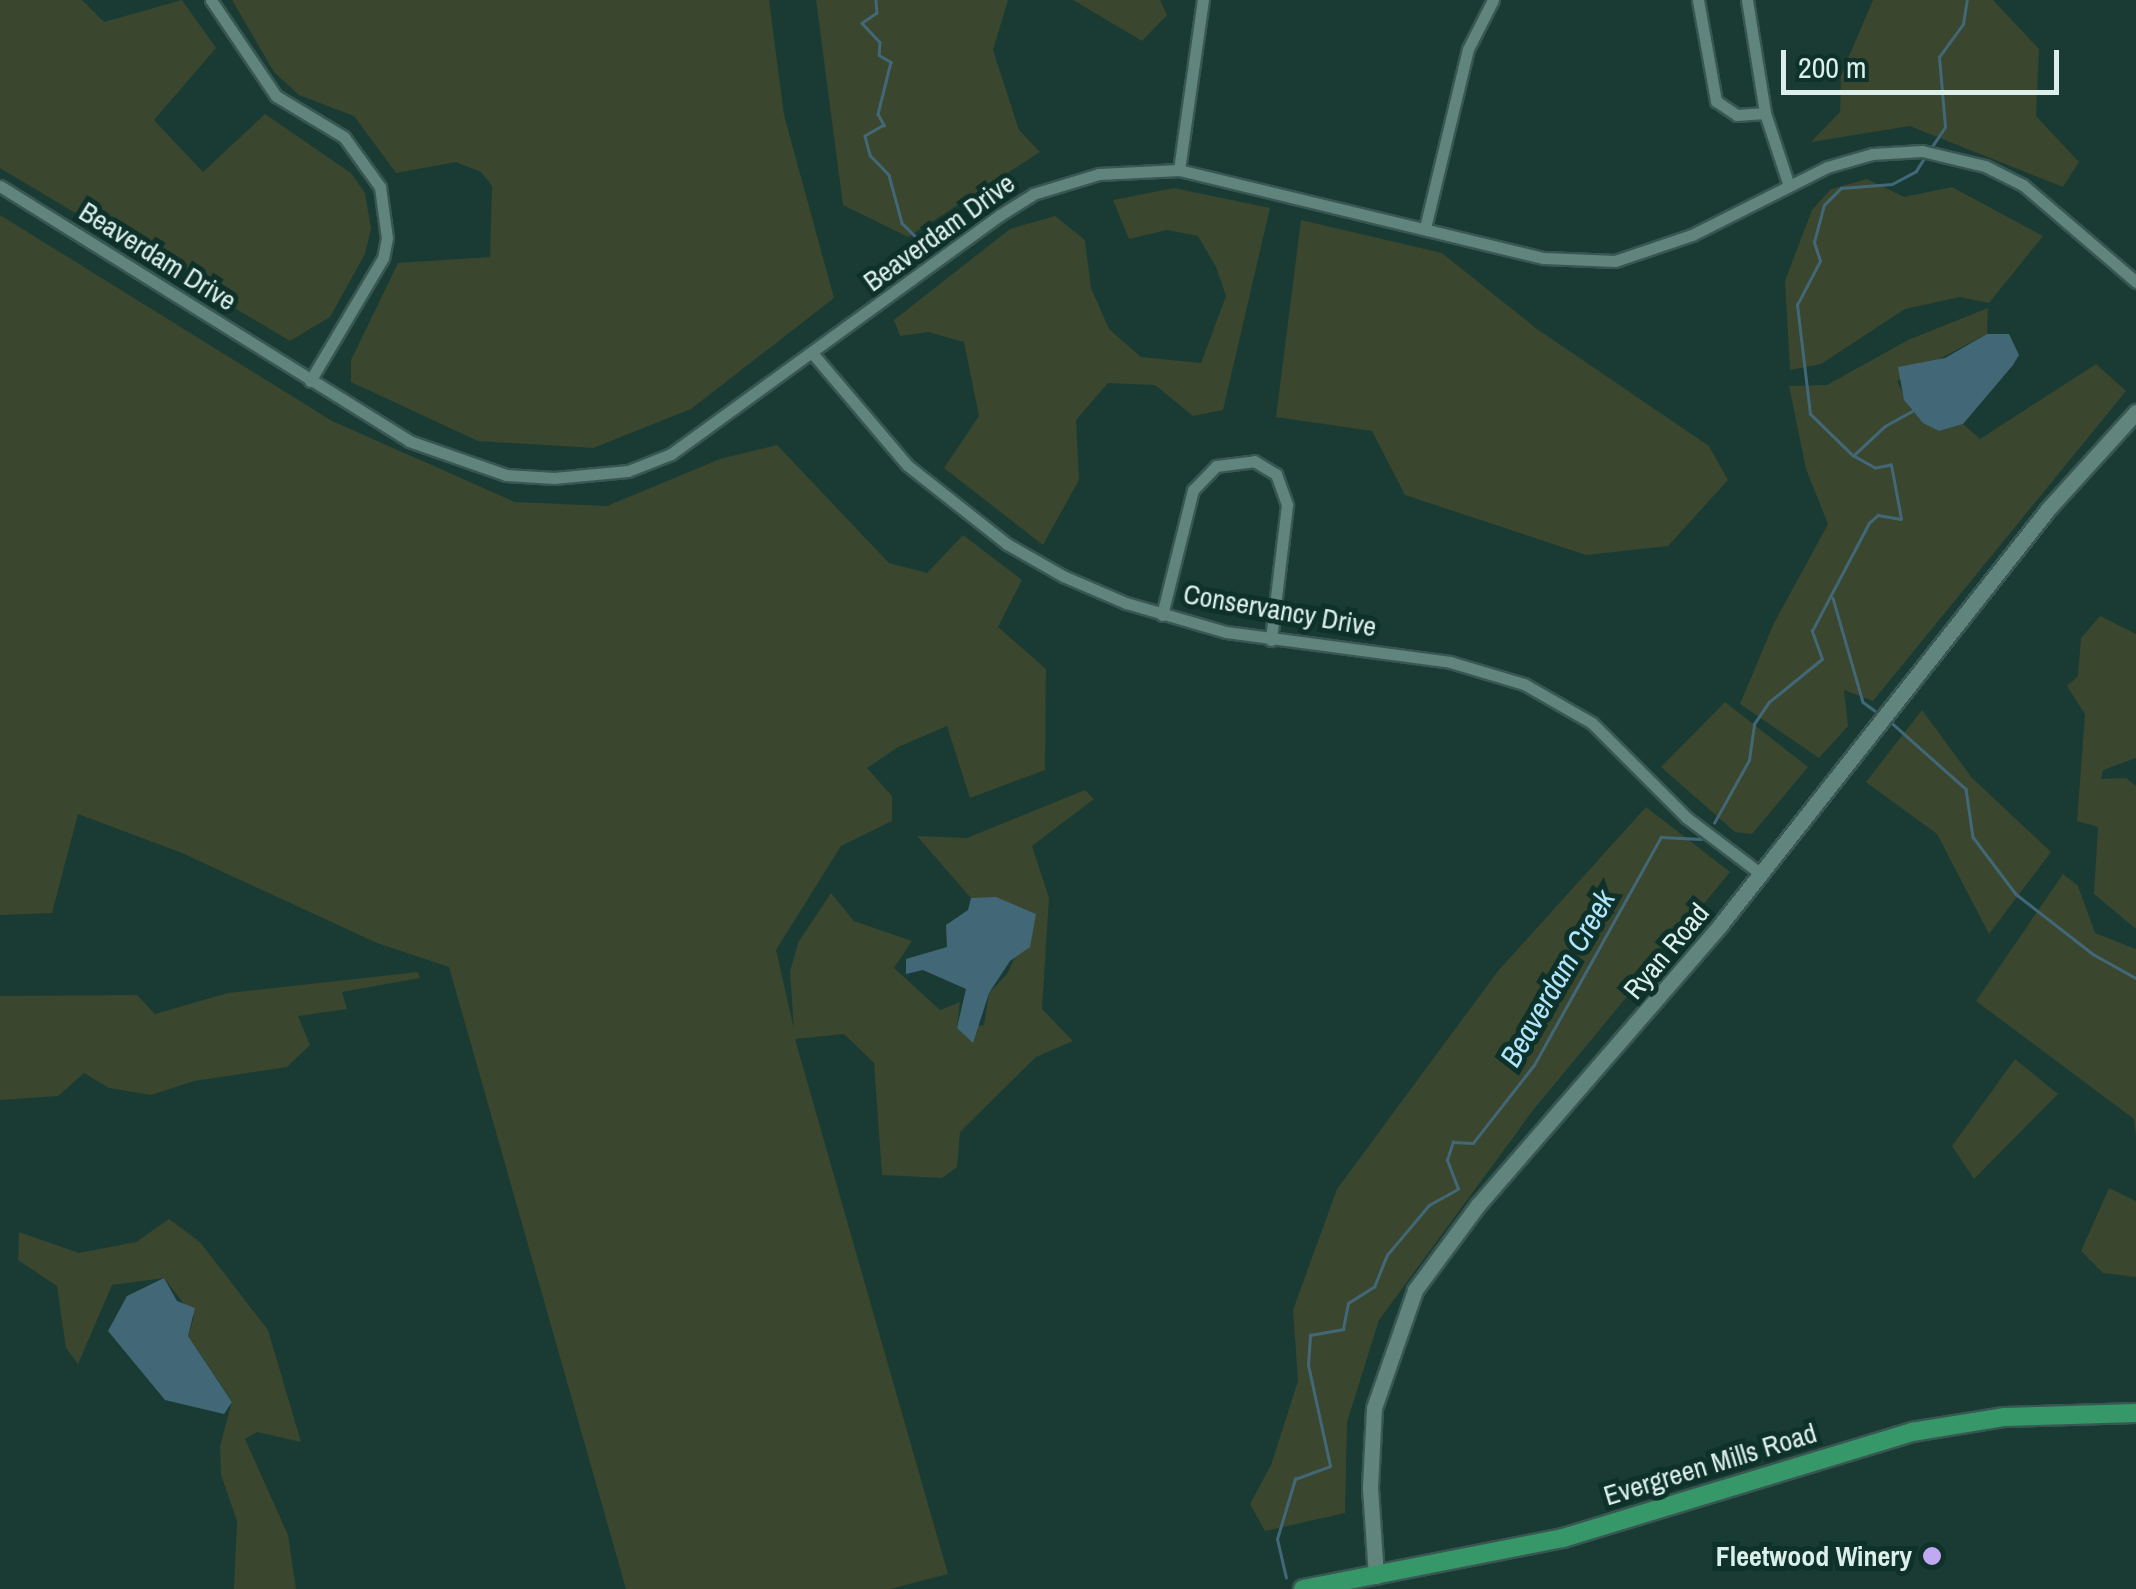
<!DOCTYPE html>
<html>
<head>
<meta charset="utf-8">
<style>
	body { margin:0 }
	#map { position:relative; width:2136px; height:1589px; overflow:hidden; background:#193b34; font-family:"Archivo Narrow",sans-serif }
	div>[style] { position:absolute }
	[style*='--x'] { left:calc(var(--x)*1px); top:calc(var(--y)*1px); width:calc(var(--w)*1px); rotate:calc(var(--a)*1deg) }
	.green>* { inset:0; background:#3a462e }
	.water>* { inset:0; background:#426878 }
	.stream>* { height:2.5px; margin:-1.25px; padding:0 1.25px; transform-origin:1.25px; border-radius:1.25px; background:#426878 }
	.roads { filter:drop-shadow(2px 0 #395752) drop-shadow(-2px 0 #395752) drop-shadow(0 2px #395752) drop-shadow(0 -2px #395752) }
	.minor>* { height:11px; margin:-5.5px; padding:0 5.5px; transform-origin:5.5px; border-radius:5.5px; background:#61847c }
	.secondary>* { height:15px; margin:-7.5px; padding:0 7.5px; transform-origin:7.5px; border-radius:7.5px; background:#61847c }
	.primary>* { height:18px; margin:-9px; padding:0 9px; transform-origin:9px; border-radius:9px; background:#369869 }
	.dots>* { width:28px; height:28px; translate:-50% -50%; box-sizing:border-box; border:5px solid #0e312a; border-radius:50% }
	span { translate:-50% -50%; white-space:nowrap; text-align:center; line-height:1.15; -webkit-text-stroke:10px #0e312a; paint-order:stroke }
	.street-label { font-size:28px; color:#dcefea }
	.poi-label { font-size:28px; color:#dcefea; font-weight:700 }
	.right { translate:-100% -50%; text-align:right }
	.water-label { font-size:30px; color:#afe5fd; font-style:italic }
	.scale { position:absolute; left:1781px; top:50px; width:278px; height:45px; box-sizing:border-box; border:5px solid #dcefea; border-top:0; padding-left:12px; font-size:30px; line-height:35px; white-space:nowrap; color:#dcefea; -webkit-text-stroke:8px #0e312a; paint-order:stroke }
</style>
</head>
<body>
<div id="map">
	<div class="green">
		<i style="clip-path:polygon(0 0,82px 0,104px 22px,182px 0,216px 48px,154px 120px,203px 172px,265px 114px,351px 173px,365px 193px,371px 229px,365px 254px,330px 317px,290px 341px,0 168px)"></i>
		<i style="clip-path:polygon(232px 0,769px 0,784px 115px,834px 298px,691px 409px,593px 448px,478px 441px,351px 382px,351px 360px,398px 263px,490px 257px,492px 186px,481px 172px,456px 162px,396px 173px,354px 116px,299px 95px,274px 72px)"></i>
		<i style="clip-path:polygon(816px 0,1008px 0,993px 50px,1019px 130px,1040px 152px,908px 237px,843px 205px)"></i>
		<i style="clip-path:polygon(1073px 0,1160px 0,1167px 15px,1142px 41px)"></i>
		<i style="clip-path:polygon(1873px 0,1993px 0,2039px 49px,2036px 116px,2079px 162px,2063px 187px,1910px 126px,1811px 142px,1840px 112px,1841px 75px)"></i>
		<i style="clip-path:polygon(1867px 179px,1904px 197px,1952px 187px,2043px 236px,1989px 303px,1960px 297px,1905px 309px,1821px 364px,1790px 370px,1785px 281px,1812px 210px,1831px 189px)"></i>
		<i style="clip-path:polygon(1174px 188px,1270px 208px,1223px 410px,1193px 416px,1155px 385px,1108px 383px,1076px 420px,1079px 480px,1043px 545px,944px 468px,979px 416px,964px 342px,928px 332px,900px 336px,894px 320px,1010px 229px,1055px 216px,1085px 240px,1091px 288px,1109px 329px,1141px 357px,1201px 363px,1226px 296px,1216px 267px,1198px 236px,1167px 230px,1129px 239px,1113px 200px)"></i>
		<i style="clip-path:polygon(0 215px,332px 421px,515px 502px,607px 506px,720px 459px,777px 445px,889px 563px,927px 573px,963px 535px,1022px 580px,998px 627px,1046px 669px,1045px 770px,970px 798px,947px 726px,898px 747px,867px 768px,892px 796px,892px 821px,841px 846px,776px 950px,794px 1029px,790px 971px,799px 941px,831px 893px,854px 921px,912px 941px,894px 968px,940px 1010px,960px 1002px,957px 1028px,984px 1025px,989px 993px,1007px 974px,1036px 915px,971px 898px,917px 836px,967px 838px,1085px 790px,1094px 799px,1032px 846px,1049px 898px,1042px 1009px,1073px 1041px,1036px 1057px,960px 1132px,957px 1167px,942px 1178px,882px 1175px,874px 1063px,844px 1034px,795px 1039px,948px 1574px,890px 1589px,626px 1589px,449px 967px,377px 943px,182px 853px,78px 814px,52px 913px,0 915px)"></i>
		<i style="clip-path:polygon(1301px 220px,1442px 253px,1537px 329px,1709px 446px,1728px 480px,1668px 546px,1586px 555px,1405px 495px,1372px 431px,1276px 417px)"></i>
		<i style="clip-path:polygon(1988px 308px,1987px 334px,1897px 381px,1912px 411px,1939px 431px,1963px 424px,1980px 439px,2096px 364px,2126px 391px,1873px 701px,1844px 690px,1848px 726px,1819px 758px,1740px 704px,1774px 623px,1828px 524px,1806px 469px,1789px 386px,1827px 385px,1908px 340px)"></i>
		<i style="clip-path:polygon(2100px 616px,2136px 634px,2136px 758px,2103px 770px,2101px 779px,2126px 778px,2136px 786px,2136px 929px,2094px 894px,2098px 827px,2077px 821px,2085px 714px,2067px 686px,2078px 676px,2081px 638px)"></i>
		<i style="clip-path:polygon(1725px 702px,1808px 767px,1752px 834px,1735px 832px,1661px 767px)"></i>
		<i style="clip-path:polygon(1922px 710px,1972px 778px,2051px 852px,1989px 934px,1937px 834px,1866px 782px)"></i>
		<i style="clip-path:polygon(1646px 807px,1730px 872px,1534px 1109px,1379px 1320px,1347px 1422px,1345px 1513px,1265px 1531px,1250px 1504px,1271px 1465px,1298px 1381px,1293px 1310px,1337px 1189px,1498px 971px)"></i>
		<i style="clip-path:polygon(2063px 874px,2078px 886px,2095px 933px,2136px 949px,2136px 1136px,2134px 1119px,1976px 1001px)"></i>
		<i style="clip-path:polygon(418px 972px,420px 978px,342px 992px,347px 1009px,298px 1016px,310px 1045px,287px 1067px,194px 1081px,151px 1095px,109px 1088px,84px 1073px,58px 1096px,0 1100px,0 996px,137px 995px,155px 1014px,228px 993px)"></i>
		<i style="clip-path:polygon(2015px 1059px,2058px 1094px,1974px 1179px,1952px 1146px)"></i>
		<i style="clip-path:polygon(2109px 1188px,2136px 1201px,2136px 1277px,2103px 1273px,2081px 1251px)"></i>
		<i style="clip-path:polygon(169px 1219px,200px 1242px,268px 1330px,301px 1442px,257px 1432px,245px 1439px,288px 1535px,296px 1589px,234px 1589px,237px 1521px,221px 1475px,220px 1447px,232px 1401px,188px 1336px,194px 1317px,164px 1278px,112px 1285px,78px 1364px,66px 1348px,57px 1286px,18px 1260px,19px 1232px,79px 1253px,136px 1242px)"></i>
	</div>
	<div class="water">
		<i style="clip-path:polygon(1987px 334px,2009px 334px,2019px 355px,2013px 365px,1963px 424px,1939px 431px,1923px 423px,1904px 400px,1898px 367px,1945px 358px)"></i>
		<i style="clip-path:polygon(996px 897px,1036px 914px,1030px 947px,1010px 961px,989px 993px,973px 1043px,957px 1028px,966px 989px,923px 970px,906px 974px,906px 959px,947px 947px,946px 925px,968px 910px,971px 898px)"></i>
		<i style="clip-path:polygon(164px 1278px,177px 1301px,195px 1308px,188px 1336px,232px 1402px,224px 1414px,165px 1400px,108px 1331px,127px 1296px)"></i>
	</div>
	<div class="stream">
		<i style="--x:876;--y:0;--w:13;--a:86"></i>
		<i style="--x:877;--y:13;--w:18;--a:146"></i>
		<i style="--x:862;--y:23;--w:26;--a:47"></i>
		<i style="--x:880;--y:42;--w:13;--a:94"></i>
		<i style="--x:879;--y:55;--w:14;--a:30"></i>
		<i style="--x:891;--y:62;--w:54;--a:104"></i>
		<i style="--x:878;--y:114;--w:13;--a:61"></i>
		<i style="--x:884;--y:125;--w:22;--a:150"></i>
		<i style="--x:865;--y:136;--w:20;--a:75"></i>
		<i style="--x:870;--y:155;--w:28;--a:46"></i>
		<i style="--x:889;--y:175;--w:50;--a:74.8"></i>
		<i style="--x:902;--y:223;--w:27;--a:45"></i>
		<i style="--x:1931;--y:148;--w:25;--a:-56"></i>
		<i style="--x:1945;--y:127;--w:70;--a:-94.9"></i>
		<i style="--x:1939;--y:57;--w:41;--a:-54"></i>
		<i style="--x:1963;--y:24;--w:24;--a:-81"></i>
		<i style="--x:1854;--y:455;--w:42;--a:-43.1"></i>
		<i style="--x:1885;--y:426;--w:31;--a:-29"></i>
		<i style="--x:1833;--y:598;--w:108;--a:73.9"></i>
		<i style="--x:1863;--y:702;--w:14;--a:36"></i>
		<i style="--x:1893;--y:724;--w:98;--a:41.7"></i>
		<i style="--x:1966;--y:789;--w:49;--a:81.7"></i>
		<i style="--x:1973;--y:837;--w:71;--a:53"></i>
		<i style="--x:2016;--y:894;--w:98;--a:37.9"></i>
		<i style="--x:2093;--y:954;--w:49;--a:29.2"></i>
		<i style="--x:1714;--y:823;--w:72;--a:-60.9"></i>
		<i style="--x:1749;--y:760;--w:36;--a:-82"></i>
		<i style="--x:1754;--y:724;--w:27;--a:-56"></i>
		<i style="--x:1769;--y:702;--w:68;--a:-39.1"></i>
		<i style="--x:1822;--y:659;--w:30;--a:-110"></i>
		<i style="--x:1812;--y:631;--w:122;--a:-62.2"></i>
		<i style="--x:1869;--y:523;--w:12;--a:-42"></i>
		<i style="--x:1878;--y:515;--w:23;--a:10"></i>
		<i style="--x:1901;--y:519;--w:55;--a:-100.5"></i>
		<i style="--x:1891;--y:465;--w:16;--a:169"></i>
		<i style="--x:1875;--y:468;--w:25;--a:-151"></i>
		<i style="--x:1853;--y:456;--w:60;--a:-135.7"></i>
		<i style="--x:1810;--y:414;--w:110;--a:-96.8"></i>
		<i style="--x:1797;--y:305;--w:50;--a:-62.4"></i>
		<i style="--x:1820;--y:261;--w:20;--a:-108"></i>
		<i style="--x:1814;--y:242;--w:38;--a:-75"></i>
		<i style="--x:1824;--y:205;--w:24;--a:-45"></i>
		<i style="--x:1841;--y:188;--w:51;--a:-4.5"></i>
		<i style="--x:1892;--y:184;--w:27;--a:-28"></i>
		<i style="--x:1916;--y:171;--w:19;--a:-58"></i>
		<i style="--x:1286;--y:1578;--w:40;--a:-103"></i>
		<i style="--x:1277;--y:1539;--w:63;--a:-73.3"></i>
		<i style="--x:1295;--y:1479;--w:37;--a:-20"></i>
		<i style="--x:1330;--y:1466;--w:103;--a:-102.3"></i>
		<i style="--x:1308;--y:1365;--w:30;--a:-86"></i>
		<i style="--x:1310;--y:1335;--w:34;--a:-10"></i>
		<i style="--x:1343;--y:1329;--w:26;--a:-79"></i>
		<i style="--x:1348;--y:1303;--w:31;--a:-32"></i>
		<i style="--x:1374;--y:1287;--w:35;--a:-68"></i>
		<i style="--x:1387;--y:1255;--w:65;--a:-50"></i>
		<i style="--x:1429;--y:1205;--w:33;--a:-29"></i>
		<i style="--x:1458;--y:1189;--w:31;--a:-111"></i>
		<i style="--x:1447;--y:1160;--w:19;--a:-72"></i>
		<i style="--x:1453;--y:1142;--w:20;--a:3"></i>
		<i style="--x:1473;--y:1143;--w:99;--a:-52"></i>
		<i style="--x:1534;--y:1065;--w:261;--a:-60.9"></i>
		<i style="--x:1661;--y:837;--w:40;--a:2.9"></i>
	</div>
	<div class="roads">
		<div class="minor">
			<i style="--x:211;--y:0;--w:116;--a:55.9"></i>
			<i style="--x:276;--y:96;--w:79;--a:31.1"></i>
			<i style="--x:344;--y:137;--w:62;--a:54.2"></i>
			<i style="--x:380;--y:187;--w:51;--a:82.2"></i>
			<i style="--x:387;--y:238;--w:20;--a:101"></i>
			<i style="--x:383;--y:258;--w:143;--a:120.7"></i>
			<i style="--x:1698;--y:0;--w:103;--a:79.9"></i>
			<i style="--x:1716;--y:101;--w:25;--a:34"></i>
			<i style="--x:1737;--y:115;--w:28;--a:-4"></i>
			<i style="--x:1747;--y:0;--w:114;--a:80.9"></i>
			<i style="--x:1765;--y:113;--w:74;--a:71.8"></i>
			<i style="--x:1179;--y:170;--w:172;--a:-82"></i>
			<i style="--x:0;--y:186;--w:482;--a:31.9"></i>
			<i style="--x:409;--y:441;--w:103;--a:19.3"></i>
			<i style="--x:506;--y:475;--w:48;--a:3.6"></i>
			<i style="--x:554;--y:478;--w:74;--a:-5.4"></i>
			<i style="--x:628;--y:471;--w:46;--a:-21.6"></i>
			<i style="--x:671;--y:454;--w:407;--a:-36"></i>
			<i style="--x:1000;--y:215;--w:39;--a:-32"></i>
			<i style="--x:1033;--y:194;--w:69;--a:-16.9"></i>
			<i style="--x:1099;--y:174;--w:80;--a:-2.9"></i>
			<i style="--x:1179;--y:170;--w:375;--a:13.6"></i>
			<i style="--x:1544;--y:258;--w:71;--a:2.4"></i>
			<i style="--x:1615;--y:261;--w:81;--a:-18.7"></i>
			<i style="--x:1692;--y:235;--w:151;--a:-26.7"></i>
			<i style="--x:1827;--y:167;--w:47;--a:-16.1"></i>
			<i style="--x:1872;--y:154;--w:50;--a:-3.4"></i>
			<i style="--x:1922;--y:151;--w:65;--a:13.4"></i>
			<i style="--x:1985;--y:166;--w:42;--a:26.6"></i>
			<i style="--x:2023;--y:185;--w:149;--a:40.6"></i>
			<i style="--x:1425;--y:228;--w:184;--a:-76.5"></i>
			<i style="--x:1468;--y:49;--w:55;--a:-63"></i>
			<i style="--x:813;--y:354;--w:145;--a:49.7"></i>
			<i style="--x:907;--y:465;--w:127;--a:38.3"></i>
			<i style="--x:1007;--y:544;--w:64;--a:29.7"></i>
			<i style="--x:1063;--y:576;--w:69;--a:23.2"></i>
			<i style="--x:1126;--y:603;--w:104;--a:16.2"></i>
			<i style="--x:1226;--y:632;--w:226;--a:7.6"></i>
			<i style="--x:1450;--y:662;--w:77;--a:16.6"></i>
			<i style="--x:1524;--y:684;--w:78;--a:29.8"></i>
			<i style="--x:1592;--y:723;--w:134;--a:45"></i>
			<i style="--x:1687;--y:818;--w:93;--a:37.1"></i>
			<i style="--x:1162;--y:615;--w:129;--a:-76.1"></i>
			<i style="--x:1193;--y:490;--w:33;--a:-46"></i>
			<i style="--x:1216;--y:466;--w:38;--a:-7"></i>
			<i style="--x:1254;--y:461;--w:26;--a:31"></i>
			<i style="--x:1276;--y:474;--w:33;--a:70"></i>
			<i style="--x:1287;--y:505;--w:136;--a:96.8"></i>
		</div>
		<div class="secondary">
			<i style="--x:1376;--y:1576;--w:89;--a:-93.9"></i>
			<i style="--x:1370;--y:1487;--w:79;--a:-87.1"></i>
			<i style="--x:1374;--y:1408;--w:125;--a:-70.8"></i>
			<i style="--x:1415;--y:1290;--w:106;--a:-53.5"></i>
			<i style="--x:1478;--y:1205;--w:371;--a:-49.1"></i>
			<i style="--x:1721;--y:924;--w:530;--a:-51.75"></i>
			<i style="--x:2049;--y:508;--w:130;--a:-47.8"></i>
		</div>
		<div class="primary">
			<i style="--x:1303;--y:1589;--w:265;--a:-11.1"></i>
			<i style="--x:1563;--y:1538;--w:365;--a:-16.9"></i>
			<i style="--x:1912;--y:1432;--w:94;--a:-9.2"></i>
			<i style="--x:2005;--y:1417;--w:131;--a:-1.7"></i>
		</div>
	</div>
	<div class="dots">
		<i style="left:1932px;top:1556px;background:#c0a8f3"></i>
	</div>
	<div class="street-label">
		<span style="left:939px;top:232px;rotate:-36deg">Beaverdam Drive</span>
		<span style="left:158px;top:256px;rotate:32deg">Beaverdam Drive</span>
		<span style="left:1280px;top:610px;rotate:10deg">Conservancy Drive</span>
		<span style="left:1666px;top:951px;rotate:-50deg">Ryan Road</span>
		<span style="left:1710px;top:1464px;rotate:-17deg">Evergreen Mills Road</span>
	</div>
	<div class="poi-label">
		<span class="right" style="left:1912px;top:1556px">Fleetwood Winery</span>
	</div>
	<div class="water-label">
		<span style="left:1557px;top:978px;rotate:-60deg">Beaverdam Creek</span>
	</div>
	<div class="scale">200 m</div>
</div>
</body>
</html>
